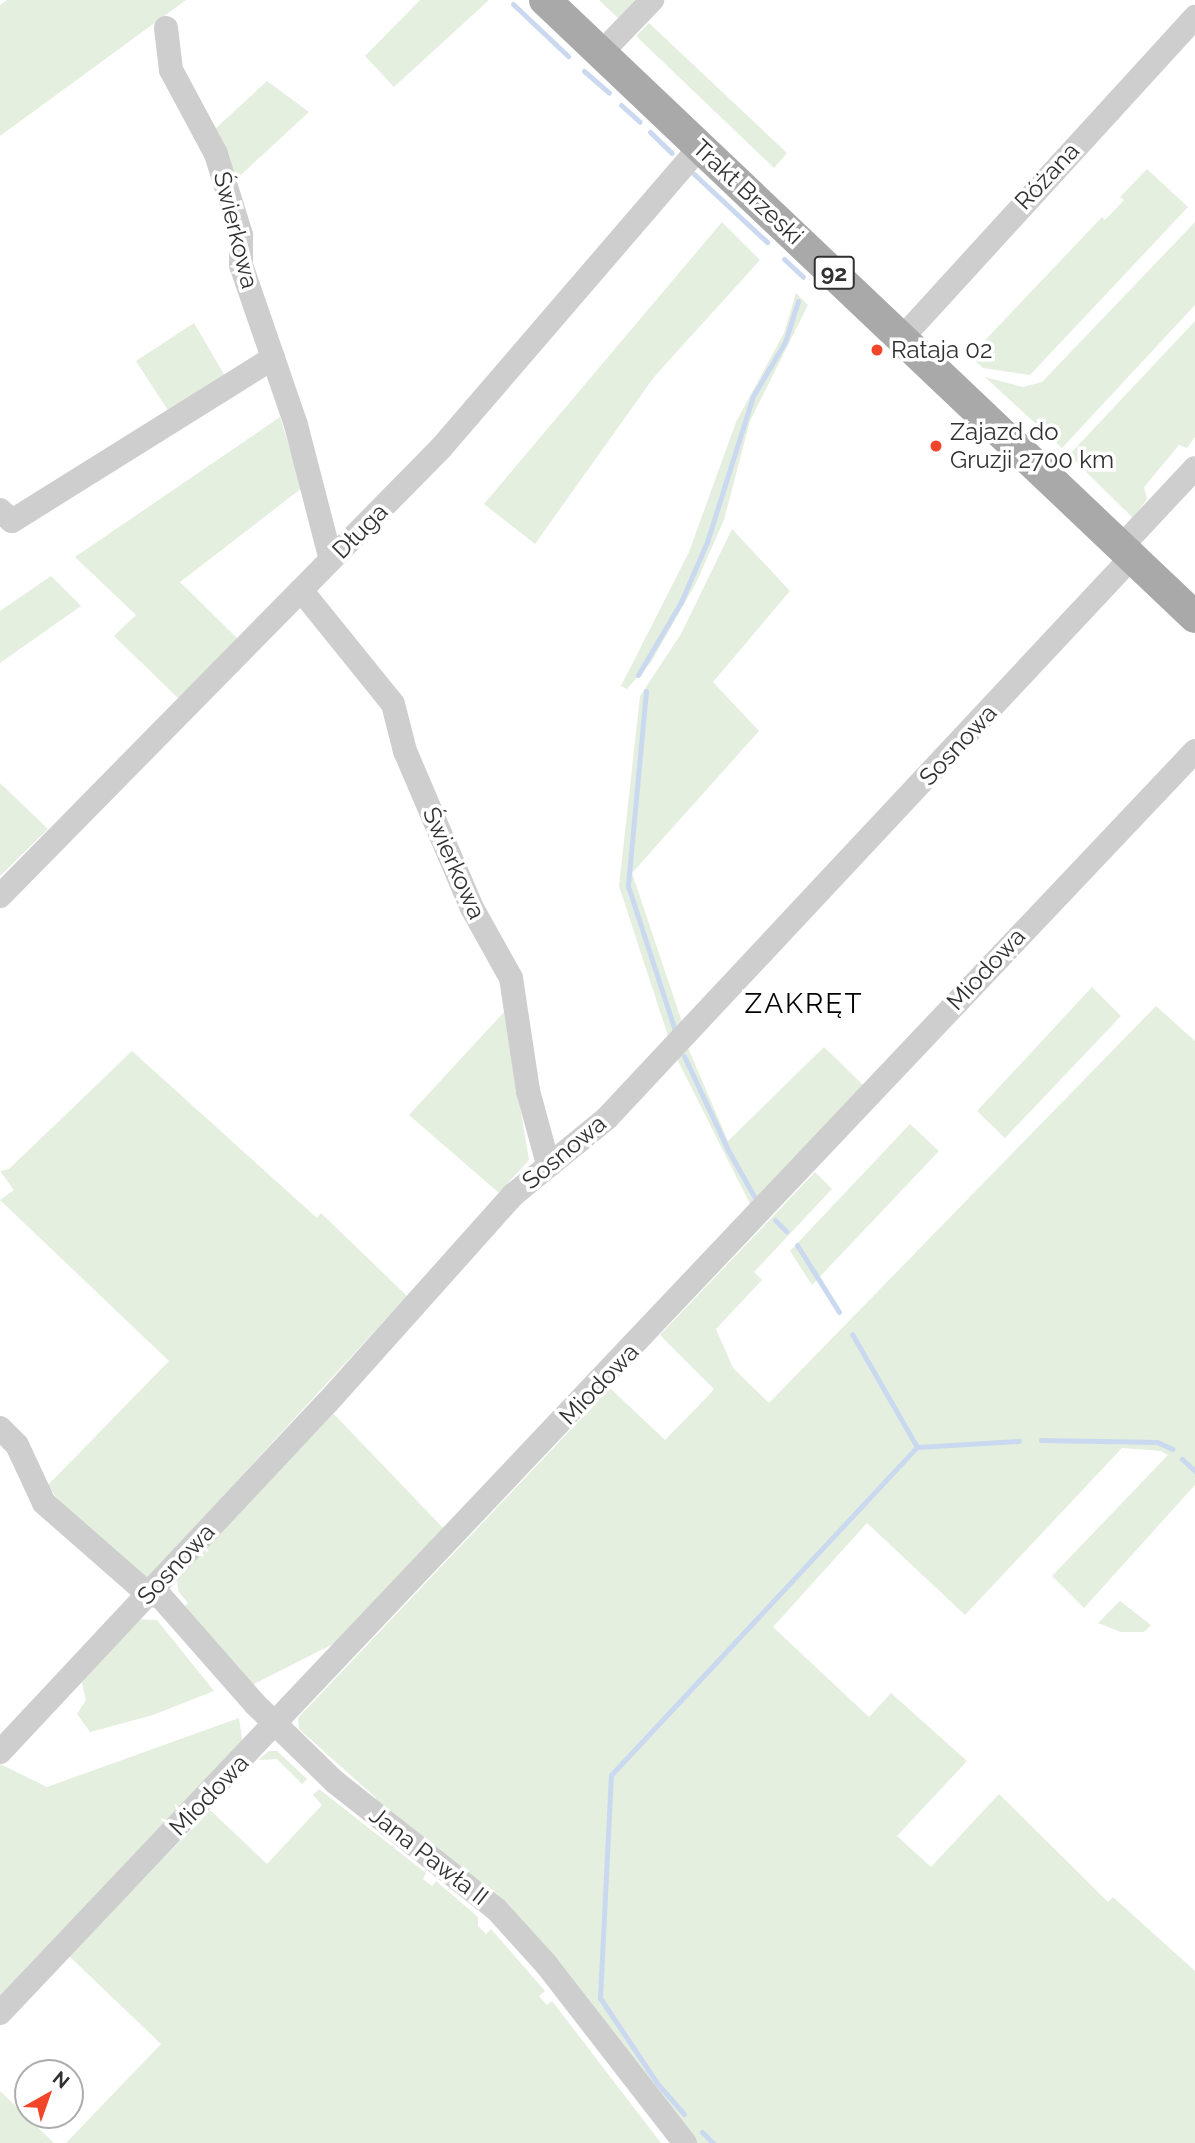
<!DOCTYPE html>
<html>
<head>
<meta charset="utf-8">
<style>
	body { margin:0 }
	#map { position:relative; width:1195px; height:2143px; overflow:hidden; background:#fff; font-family:Raleway,sans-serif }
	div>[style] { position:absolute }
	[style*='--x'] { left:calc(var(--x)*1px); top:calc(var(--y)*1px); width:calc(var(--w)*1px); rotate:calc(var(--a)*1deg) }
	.green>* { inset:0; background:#e4efdf }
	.stream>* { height:5px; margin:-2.5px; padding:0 2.5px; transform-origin:2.5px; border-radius:2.5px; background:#cad9ef }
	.minor>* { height:24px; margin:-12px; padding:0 12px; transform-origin:12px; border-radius:12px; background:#cecece }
	.major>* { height:32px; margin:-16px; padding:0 16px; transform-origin:16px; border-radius:16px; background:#a9a9a9 }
	.dots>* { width:19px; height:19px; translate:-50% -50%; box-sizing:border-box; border:4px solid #fff; border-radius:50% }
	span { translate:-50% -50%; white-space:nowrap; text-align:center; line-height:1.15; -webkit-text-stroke:7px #fff; paint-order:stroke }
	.shield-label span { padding:2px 5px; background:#fff; border:2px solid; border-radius:5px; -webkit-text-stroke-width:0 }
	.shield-label { font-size:23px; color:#313131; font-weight:700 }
	.street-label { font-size:24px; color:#313131 }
	.poi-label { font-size:24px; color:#313131 }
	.left { translate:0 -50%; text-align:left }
	.quarter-label { font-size:28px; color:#000; letter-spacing:2px }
	.north { position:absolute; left:14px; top:2059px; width:70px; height:70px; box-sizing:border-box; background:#fff; border:2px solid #adadad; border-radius:50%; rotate:40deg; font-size:19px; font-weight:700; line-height:28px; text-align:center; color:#313131 }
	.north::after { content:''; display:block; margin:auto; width:24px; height:32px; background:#f1462a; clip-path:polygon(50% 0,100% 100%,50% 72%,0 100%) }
</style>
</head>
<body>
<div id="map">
	<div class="green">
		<i style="clip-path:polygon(7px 0,186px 0,0 136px,0 5px)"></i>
		<i style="clip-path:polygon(420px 0,489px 0,394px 87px,365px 56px)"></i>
		<i style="clip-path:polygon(599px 0,635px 0,618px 18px)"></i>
		<i style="clip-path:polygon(649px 23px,787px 153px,774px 168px,636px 36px)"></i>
		<i style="clip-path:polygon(267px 81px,309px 112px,231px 184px,215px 129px)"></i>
		<i style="clip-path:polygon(1147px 169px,1188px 207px,1030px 375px,983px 368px,970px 356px,1102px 217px,1105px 220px,1124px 200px,1120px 197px)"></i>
		<i style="clip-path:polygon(722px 222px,760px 260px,654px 377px,535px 544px,484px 504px)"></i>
		<i style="clip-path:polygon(1195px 222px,1195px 305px,1062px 448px,985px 377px,1023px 387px,1042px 382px)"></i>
		<i style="clip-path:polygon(796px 293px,808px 305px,750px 421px,724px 520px,696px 583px,651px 662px,627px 689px,621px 686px,689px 552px,736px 422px,784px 333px)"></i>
		<i style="clip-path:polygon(1195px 321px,1195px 437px,1187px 448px,1179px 445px,1144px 487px,1147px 499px,1133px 518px,1069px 455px)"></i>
		<i style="clip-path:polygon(194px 323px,225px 376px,169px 412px,136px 361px)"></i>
		<i style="clip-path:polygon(280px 417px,302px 488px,180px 582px,238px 639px,179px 699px,114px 636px,136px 615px,75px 557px)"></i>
		<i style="clip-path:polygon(732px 529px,790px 591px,713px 682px,759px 731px,632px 873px,684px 1028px,670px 1042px,619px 886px,640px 696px,681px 634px)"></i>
		<i style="clip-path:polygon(51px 576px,81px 606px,0 663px,0 611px)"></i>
		<i style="clip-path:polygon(0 783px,48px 829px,0 876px)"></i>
		<i style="clip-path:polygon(1092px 987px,1121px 1016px,1005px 1138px,977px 1111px)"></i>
		<i style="clip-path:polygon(1156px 1006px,1195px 1041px,1195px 1485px,1084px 1608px,1052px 1576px,1168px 1455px,1161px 1451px,1122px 1448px,965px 1615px,867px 1523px,773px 1627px,869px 1717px,891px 1693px,967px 1761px,897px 1836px,931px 1867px,999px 1794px,1108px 1902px,1113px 1897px,1195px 1971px,1195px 2143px,696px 2143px,551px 1959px,377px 1805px,376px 1798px,299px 1729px,298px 1718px,610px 1388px,665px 1440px,708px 1396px,714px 1389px,660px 1335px,815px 1172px,832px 1189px,754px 1272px,762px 1280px,716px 1329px,733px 1368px,769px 1403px)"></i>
		<i style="clip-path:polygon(504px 1012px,529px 1160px,499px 1193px,409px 1115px)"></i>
		<i style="clip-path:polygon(686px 1043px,728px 1141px,824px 1047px,864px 1086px,751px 1206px,675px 1055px)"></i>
		<i style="clip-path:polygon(132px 1051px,317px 1218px,321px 1213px,407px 1296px,147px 1579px,62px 1506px,48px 1485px,169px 1361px,0 1200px,14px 1190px,0 1171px,9px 1169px)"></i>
		<i style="clip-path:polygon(910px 1124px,939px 1151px,812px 1285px,790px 1251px)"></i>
		<i style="clip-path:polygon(329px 1409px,446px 1531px,345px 1638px,248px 1687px,182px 1609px,188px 1603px,178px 1591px,177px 1577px)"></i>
		<i style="clip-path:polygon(1120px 1601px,1151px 1625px,1144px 1632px,1121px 1632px,1098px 1623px)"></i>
		<i style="clip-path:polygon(134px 1619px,157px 1620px,214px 1691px,153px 1715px,90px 1732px,77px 1714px,86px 1700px,81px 1679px)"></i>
		<i style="clip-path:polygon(239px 1718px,243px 1745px,0 1999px,0 1764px,47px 1787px)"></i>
		<i style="clip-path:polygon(269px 1751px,277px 1751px,307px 1779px,302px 1784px,277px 1759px,258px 1760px)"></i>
		<i style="clip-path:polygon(319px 1789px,426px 1873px,423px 1879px,432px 1886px,436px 1881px,478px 1917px,478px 1926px,486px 1934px,491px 1929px,545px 1991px,539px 1996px,547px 2005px,552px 2001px,661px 2143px,66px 2143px,161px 2044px,69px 1956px,210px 1810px,267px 1864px,322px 1805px,313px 1795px)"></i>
		<i style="clip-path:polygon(0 2091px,54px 2143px,0 2143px)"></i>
	</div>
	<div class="stream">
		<i style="--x:513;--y:4;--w:76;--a:43.4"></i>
		<i style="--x:584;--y:71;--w:33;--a:41"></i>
		<i style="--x:621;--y:105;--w:25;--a:42"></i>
		<i style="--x:650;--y:132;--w:30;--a:44"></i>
		<i style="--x:694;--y:174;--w:100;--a:43"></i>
		<i style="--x:784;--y:259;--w:26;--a:43"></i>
		<i style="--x:638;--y:675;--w:85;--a:-59.5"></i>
		<i style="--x:681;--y:602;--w:65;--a:-66.6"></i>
		<i style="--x:707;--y:542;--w:153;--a:-72.5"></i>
		<i style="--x:753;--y:396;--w:63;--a:-59.3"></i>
		<i style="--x:785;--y:342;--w:43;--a:-72.4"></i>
		<i style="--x:646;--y:691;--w:196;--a:95.3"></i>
		<i style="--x:628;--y:886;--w:156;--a:72"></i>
		<i style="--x:684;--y:1056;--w:104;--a:64.9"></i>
		<i style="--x:728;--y:1150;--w:55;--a:60.6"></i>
		<i style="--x:775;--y:1220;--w:16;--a:45"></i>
		<i style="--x:797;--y:1245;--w:79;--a:57.9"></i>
		<i style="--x:1041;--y:1440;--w:116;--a:1"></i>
		<i style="--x:1157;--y:1442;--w:17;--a:24"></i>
		<i style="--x:917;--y:1447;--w:102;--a:-3.4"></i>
		<i style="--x:1182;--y:1459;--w:18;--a:43"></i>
		<i style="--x:684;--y:2114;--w:41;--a:-131.1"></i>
		<i style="--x:657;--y:2083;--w:102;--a:-123.8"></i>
		<i style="--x:600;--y:1998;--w:223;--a:-87.2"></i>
		<i style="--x:611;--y:1775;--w:449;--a:-47"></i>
		<i style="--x:917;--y:1447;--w:130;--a:-119.9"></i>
		<i style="--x:702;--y:2132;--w:16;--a:45"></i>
	</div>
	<div class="minor">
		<i style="--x:166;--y:28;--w:42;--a:83.2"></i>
		<i style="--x:171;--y:70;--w:95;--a:61.8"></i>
		<i style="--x:216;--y:154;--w:85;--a:72.8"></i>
		<i style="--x:241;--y:235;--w:30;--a:90"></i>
		<i style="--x:241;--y:265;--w:169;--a:71"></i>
		<i style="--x:296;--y:425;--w:139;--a:75.5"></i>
		<i style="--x:601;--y:53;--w:74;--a:-46.1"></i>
		<i style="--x:902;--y:338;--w:435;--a:-47.6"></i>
		<i style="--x:0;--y:510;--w:16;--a:43"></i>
		<i style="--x:12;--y:521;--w:308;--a:-32"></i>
		<i style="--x:1121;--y:547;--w:108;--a:-46.9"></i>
		<i style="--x:301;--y:590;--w:146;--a:51.1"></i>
		<i style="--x:393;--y:704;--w:49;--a:75.7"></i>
		<i style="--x:405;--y:751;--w:171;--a:66.9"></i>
		<i style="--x:472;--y:908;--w:80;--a:60.9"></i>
		<i style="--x:511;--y:978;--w:114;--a:81.4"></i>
		<i style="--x:528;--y:1091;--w:76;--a:74.7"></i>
		<i style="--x:0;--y:896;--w:629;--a:-45.45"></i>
		<i style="--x:441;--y:448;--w:397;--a:-49.3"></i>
		<i style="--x:0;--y:1428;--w:24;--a:45"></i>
		<i style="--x:17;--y:1445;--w:64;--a:65"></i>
		<i style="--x:44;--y:1503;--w:138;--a:41.2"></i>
		<i style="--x:148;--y:1594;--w:13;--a:13"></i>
		<i style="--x:161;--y:1597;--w:142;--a:48.7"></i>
		<i style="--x:255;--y:1704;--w:112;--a:44.3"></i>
		<i style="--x:335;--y:1782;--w:206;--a:38.3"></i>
		<i style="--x:497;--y:1910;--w:73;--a:47.8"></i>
		<i style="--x:546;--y:1964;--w:227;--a:52.2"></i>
		<i style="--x:0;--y:1752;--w:478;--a:-46.9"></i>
		<i style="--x:327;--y:1403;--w:279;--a:-48.2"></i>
		<i style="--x:513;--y:1195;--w:122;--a:-39.3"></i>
		<i style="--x:607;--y:1118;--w:768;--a:-46.9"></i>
		<i style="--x:0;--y:2013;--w:1738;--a:-46.56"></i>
	</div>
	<div class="major">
		<i style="--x:545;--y:0;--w:896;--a:43.51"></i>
	</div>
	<div class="dots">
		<i style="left:877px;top:350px;background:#f1462a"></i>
		<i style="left:936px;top:446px;background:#f1462a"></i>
	</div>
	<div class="shield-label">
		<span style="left:834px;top:273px">92</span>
	</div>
	<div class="street-label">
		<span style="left:1047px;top:176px;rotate:-47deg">Różana</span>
		<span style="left:748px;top:192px;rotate:43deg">Trakt Brzeski</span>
		<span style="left:236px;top:230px;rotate:76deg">Świerkowa</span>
		<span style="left:360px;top:531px;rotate:-45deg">Długa</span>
		<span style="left:958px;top:745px;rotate:-47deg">Sosnowa</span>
		<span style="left:454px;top:863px;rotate:66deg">Świerkowa</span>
		<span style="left:986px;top:969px;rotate:-47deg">Miodowa</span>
		<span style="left:564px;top:1152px;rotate:-40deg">Sosnowa</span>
		<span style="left:599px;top:1384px;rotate:-46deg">Miodowa</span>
		<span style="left:176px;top:1564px;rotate:-47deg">Sosnowa</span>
		<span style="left:209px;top:1795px;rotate:-46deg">Miodowa</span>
		<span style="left:429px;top:1856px;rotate:38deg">Jana Pawła II</span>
	</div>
	<div class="poi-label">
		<span class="left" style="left:891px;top:350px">Rataja 02</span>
		<span class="left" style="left:950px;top:446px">Zajazd do<br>Gruzji 2700 km</span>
	</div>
	<div class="quarter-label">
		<span style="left:804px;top:1004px">ZAKRĘT</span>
	</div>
	<div class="north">N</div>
</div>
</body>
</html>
